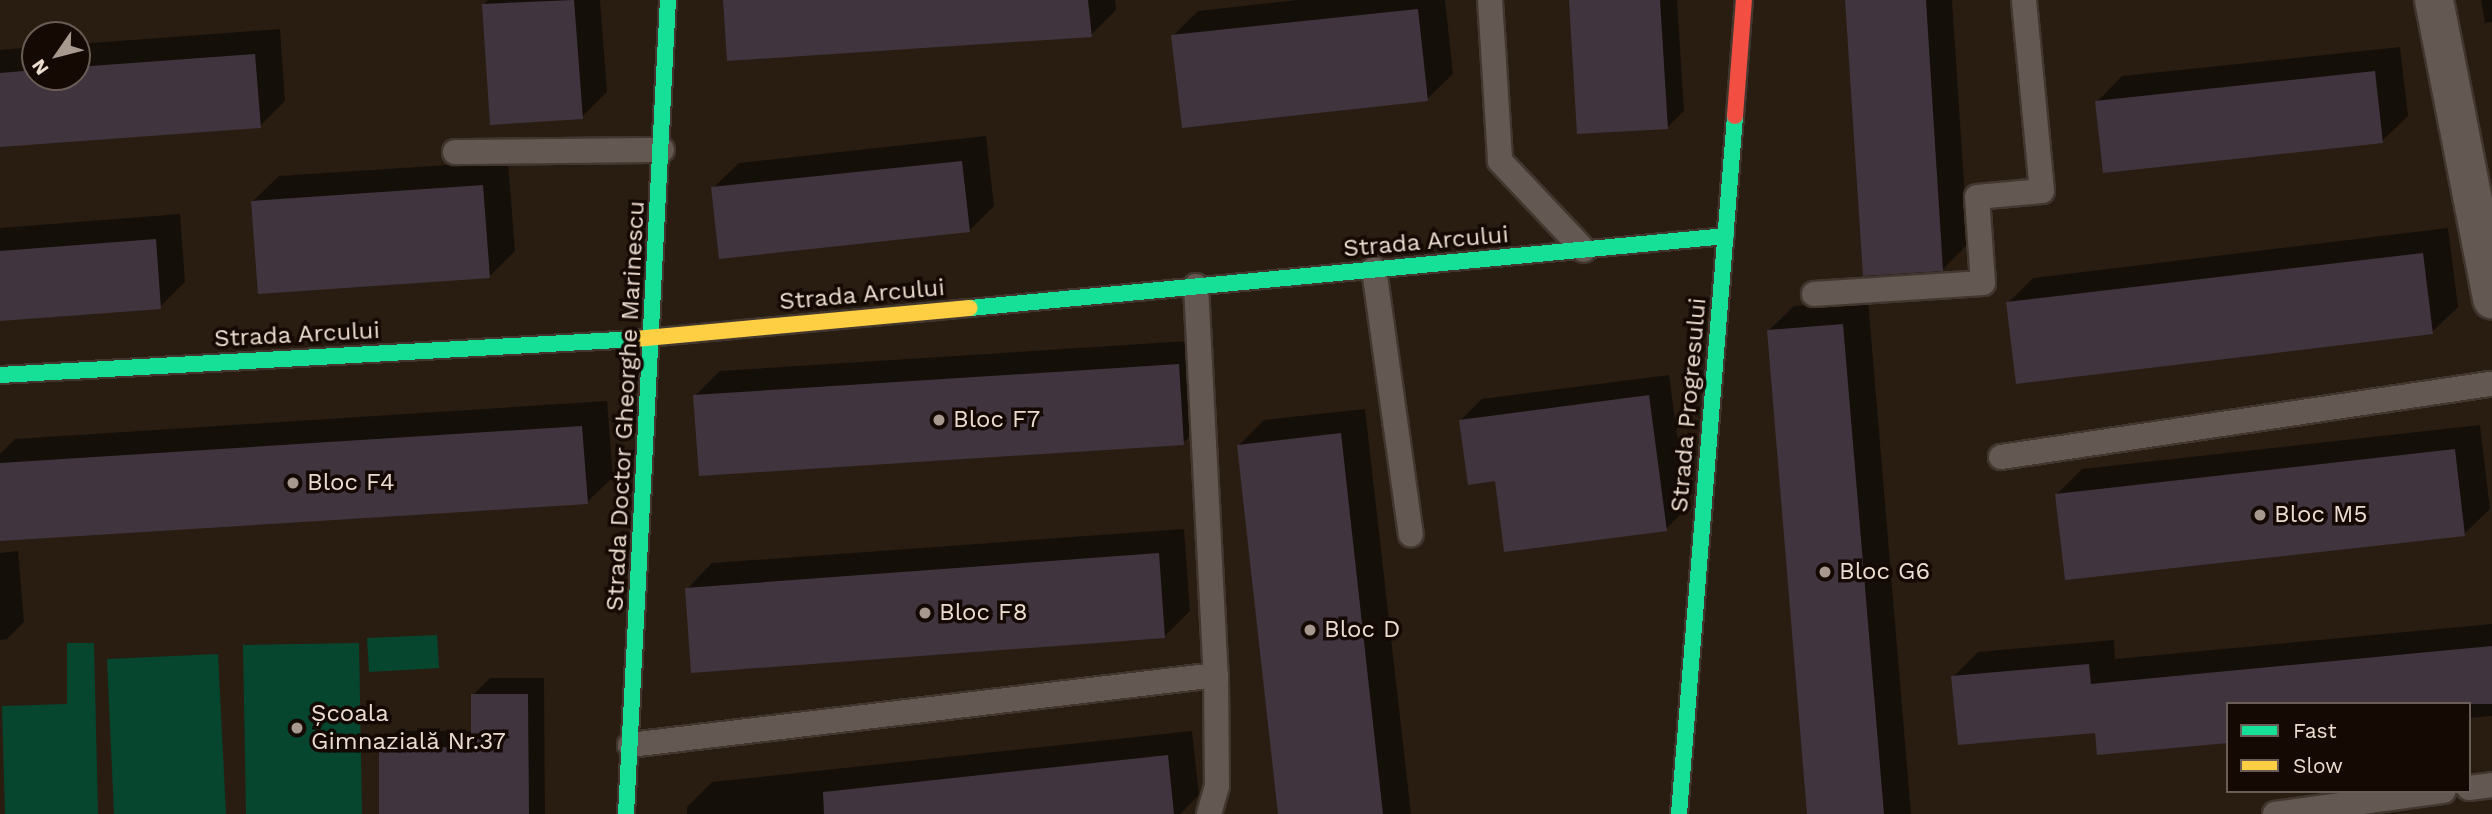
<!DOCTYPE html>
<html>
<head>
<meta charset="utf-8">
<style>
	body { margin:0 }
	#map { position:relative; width:2492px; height:814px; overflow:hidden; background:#291d12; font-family:"Work Sans",sans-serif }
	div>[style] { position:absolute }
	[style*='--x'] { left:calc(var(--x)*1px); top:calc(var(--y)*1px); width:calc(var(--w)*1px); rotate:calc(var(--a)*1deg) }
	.green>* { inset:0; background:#06462f }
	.shadow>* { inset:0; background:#0007 }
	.building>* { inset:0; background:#40343f }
	.roads { filter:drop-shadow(2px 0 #41372f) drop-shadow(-2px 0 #41372f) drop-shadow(0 2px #41372f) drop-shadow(0 -2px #41372f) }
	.lane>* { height:24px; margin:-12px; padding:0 12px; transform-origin:12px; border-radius:12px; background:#645952 }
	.street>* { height:38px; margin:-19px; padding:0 19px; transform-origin:19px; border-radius:19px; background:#645952 }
	.fast>* { height:16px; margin:-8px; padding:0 8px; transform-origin:8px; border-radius:8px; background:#16e098 }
	.slow>* { height:16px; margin:-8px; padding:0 8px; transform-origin:8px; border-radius:8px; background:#ffcf43 }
	.jam>* { height:16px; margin:-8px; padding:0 8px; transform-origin:8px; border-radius:8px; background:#f24e42 }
	.dots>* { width:19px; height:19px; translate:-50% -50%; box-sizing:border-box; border:4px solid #140903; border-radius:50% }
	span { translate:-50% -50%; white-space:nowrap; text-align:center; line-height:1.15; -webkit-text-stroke:7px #140903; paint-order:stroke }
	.street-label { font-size:24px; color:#ecdcd0 }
	.poi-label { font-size:24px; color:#ecdcd0 }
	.left { translate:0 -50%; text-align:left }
	.legend { position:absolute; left:2226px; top:702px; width:245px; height:91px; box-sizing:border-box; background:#140903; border:2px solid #6a5d55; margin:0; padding:9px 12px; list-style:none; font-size:21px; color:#ecdcd0 }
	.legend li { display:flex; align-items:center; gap:14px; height:35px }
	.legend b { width:35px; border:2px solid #6a5d55 }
	.north { position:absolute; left:21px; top:21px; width:70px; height:70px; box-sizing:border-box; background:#140903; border:2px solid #6a5d55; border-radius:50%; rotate:235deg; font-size:19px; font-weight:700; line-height:28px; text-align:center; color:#ecdcd0 }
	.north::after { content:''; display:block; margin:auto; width:24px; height:32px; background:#a8998e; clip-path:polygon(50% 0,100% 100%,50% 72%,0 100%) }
</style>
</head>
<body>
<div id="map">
	<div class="green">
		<i style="clip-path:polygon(437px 635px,439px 668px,369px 672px,367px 638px)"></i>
		<i style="clip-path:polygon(67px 643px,94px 643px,98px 814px,5px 814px,2px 706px,67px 704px)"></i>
		<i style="clip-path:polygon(359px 643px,362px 814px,246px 814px,243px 645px)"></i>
		<i style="clip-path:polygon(218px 654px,226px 814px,114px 814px,107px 659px)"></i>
	</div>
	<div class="shadow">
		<i style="clip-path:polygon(488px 0,600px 0,607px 92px,582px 117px,484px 4px)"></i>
		<i style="clip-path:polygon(725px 0,1115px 0,1116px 10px,1091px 35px)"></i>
		<i style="clip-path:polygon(1298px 0,1445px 0,1453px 74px,1427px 99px,1173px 36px,1198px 11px)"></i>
		<i style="clip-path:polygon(1570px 0,1677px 0,1684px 111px,1667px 128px)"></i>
		<i style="clip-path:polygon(1846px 0,1952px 0,1968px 244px,1943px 269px)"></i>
		<i style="clip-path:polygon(2481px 0,2492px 0,2492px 22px,2485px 23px)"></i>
		<i style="clip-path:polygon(280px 29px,285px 101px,260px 126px,0 145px,0 50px,35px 47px,35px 77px,77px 77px,77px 44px)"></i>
		<i style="clip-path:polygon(2400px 47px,2408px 116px,2382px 141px,2097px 102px,2122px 76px)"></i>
		<i style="clip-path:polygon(986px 136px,994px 206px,969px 231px,713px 188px,739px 163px)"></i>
		<i style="clip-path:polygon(508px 161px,515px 251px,489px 277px,253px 201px,279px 176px)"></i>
		<i style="clip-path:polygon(180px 214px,185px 282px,160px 307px,0 319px,0 228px)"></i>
		<i style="clip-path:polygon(2448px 228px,2458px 307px,2432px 332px,2008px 303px,2033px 278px)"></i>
		<i style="clip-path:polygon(1868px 300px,1911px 814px,1809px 814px,1768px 331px,1794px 306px)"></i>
		<i style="clip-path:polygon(1204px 340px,1209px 418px,1183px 443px,695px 396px,720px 371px)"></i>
		<i style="clip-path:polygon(1669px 375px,1687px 508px,1666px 529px,1461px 420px,1482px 399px)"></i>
		<i style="clip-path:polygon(607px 401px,613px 477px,587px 502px,0 539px,0 454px,15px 439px)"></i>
		<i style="clip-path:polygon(1365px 409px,1411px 814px,1280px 814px,1238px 446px,1264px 420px)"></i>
		<i style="clip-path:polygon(2480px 425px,2490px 509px,2464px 534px,2057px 494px,2082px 469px)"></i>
		<i style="clip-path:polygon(1184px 529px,1190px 611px,1165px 636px,687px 589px,712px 563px)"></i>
		<i style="clip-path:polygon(18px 551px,24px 622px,7px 639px,0 640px,0 553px)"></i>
		<i style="clip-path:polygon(2492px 624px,2492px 716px,2469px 718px,2469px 704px,2228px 704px,2097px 731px,1953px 677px,1978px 652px,2114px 640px,2115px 659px)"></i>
		<i style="clip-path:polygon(490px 678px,544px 678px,545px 814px,381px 814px,380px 748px,397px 731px,473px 731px,473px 695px)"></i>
		<i style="clip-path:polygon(1192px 731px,1199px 795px,1180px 814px,687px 814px,687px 807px,712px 782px)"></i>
	</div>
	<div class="building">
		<i style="clip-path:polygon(574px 0,583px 119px,490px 125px,482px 4px)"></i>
		<i style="clip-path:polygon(723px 0,1088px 0,1092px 37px,727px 61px)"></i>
		<i style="clip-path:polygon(1569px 0,1660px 0,1668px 129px,1577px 134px)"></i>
		<i style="clip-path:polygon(1845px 0,1926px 0,1943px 271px,1863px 276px)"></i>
		<i style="clip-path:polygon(1418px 9px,1428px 101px,1182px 128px,1171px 35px)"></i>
		<i style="clip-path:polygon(255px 54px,261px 128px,0 147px,0 73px,35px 70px,35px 77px,77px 77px,77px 67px)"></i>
		<i style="clip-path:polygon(2375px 71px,2383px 143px,2103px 173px,2095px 101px)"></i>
		<i style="clip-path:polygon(962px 161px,970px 232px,719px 259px,711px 187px)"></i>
		<i style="clip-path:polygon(483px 185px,490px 278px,258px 294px,251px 201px)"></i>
		<i style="clip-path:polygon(156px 239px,161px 309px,0 321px,0 251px)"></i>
		<i style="clip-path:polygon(2423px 253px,2433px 334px,2016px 384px,2006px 302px)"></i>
		<i style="clip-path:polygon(1843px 324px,1884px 814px,1807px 814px,1767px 330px)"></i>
		<i style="clip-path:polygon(1179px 364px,1184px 445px,699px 476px,693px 395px)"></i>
		<i style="clip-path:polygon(1649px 395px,1667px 531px,1504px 552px,1495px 481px,1468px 485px,1459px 420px)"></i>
		<i style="clip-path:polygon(582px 426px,588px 504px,0 541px,0 463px)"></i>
		<i style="clip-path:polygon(1341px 433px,1383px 814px,1278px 814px,1237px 445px)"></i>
		<i style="clip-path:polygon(2455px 449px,2465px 536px,2065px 580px,2055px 494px)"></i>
		<i style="clip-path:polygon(1159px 553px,1165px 638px,691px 673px,685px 588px)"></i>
		<i style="clip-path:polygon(2492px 646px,2492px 704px,2228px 704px,2228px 743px,2097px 755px,2095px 733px,1958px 745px,1951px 676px,2089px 664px,2091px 684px)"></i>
		<i style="clip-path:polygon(471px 694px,528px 694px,529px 814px,379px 814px,379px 748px,471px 747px)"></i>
		<i style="clip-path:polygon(1168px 755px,1174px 814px,824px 814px,823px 792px)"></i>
	</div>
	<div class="roads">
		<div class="lane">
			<i style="--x:1490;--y:0;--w:161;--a:86.4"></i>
			<i style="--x:1500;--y:161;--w:122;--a:46.7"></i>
			<i style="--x:455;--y:152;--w:207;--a:-0.6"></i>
			<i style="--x:1374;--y:269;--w:268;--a:82.1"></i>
			<i style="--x:1196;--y:286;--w:390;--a:87.1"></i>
			<i style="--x:1216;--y:675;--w:111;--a:89.5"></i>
			<i style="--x:1217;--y:786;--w:29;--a:106"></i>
			<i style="--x:1814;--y:294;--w:169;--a:-3.7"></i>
			<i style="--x:1983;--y:283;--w:86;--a:-94"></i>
			<i style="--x:1977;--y:197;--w:65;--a:-5.3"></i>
			<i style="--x:2042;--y:191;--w:192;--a:-95.4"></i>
			<i style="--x:2001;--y:457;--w:496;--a:-8.5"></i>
			<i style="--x:630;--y:745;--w:590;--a:-6.81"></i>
			<i style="--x:2469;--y:788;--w:23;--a:-7"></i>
			<i style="--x:2275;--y:814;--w:170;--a:-7.8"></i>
		</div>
		<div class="street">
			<i style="--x:2434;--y:0;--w:305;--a:79"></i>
		</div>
		<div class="fast">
			<i style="--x:970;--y:308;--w:759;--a:-5.44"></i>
			<i style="--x:0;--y:375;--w:636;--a:-3.24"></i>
			<i style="--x:626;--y:814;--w:815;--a:-87.05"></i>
			<i style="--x:1679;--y:814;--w:700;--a:-85.41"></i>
		</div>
		<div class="slow">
			<i style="--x:635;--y:339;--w:336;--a:-5.3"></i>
		</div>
		<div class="jam">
			<i style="--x:1735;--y:116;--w:116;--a:-85.6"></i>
		</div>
	</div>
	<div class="dots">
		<i style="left:939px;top:420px;background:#a8998e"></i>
		<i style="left:293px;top:483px;background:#a8998e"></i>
		<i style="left:2260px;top:515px;background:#a8998e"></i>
		<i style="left:1825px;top:572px;background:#a8998e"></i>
		<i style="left:925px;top:613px;background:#a8998e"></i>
		<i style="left:1310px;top:630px;background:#a8998e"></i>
		<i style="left:297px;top:728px;background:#a8998e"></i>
	</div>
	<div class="street-label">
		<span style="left:1426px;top:242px;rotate:-5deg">Strada Arcului</span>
		<span style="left:862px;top:295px;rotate:-5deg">Strada Arcului</span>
		<span style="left:297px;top:335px;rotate:-3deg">Strada Arcului</span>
		<span style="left:1689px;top:405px;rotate:-85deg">Strada Progresului</span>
		<span style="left:626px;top:406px;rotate:-87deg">Strada Doctor Gheorghe Marinescu</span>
	</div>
	<div class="poi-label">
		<span class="left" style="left:953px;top:420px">Bloc F7</span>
		<span class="left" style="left:307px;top:483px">Bloc F4</span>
		<span class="left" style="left:2274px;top:515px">Bloc M5</span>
		<span class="left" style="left:1839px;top:572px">Bloc G6</span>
		<span class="left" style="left:939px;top:613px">Bloc F8</span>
		<span class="left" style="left:1324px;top:630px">Bloc D</span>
		<span class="left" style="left:311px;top:728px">Școala<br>Gimnazială Nr.37</span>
	</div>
	<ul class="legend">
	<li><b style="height:9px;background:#16e098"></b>Fast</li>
	<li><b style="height:9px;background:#ffcf43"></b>Slow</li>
	</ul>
	<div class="north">N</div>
</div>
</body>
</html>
